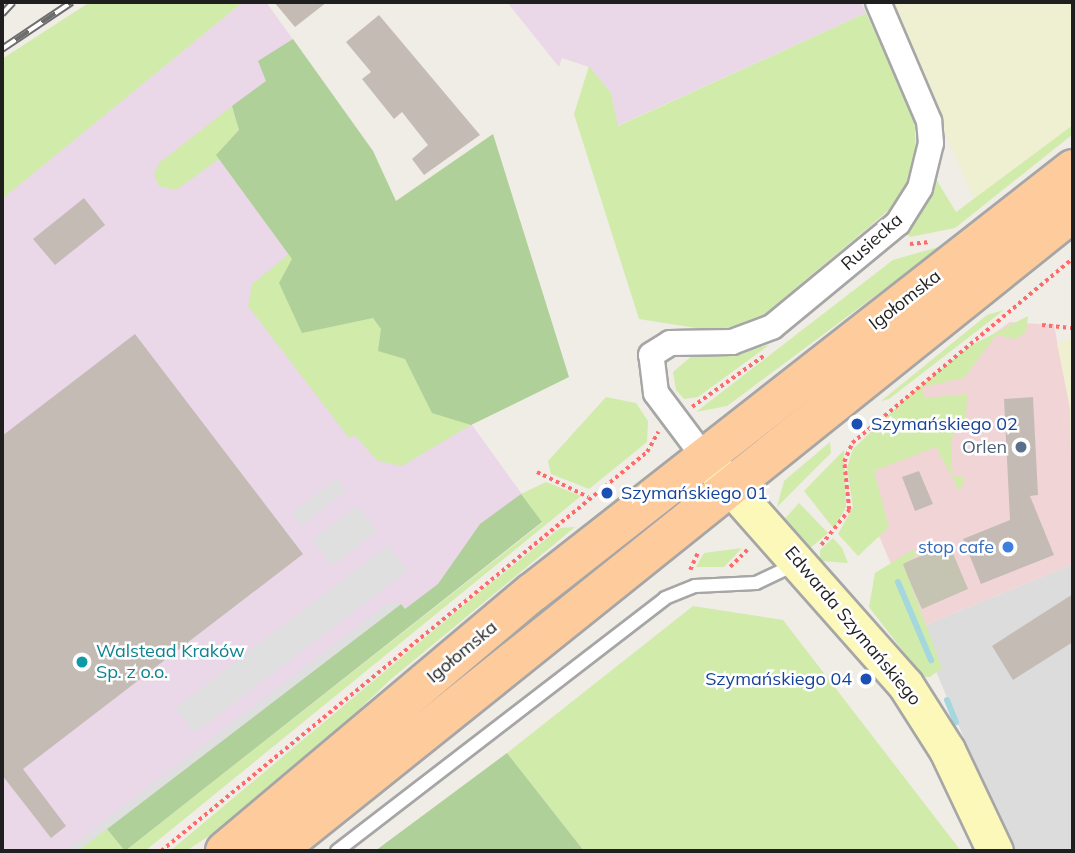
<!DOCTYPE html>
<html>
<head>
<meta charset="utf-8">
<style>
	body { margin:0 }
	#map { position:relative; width:1075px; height:853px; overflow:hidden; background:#f0ece6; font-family:Mulish,sans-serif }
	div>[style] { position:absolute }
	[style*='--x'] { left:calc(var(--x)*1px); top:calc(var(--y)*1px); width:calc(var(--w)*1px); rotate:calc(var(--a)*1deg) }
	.residential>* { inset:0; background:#dddcdc }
	.commercial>* { inset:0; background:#f1d5d6 }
	.industrial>* { inset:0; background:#ead7e8 }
	.construction>* { inset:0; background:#c5c3b1 }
	.farmland>* { inset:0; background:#efefd1 }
	.grass>* { inset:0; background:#d1ebab }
	.forest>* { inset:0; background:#afd099 }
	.parking>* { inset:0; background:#dfdfdf }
	.stream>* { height:6px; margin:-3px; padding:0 3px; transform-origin:3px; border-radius:3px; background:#a5d7df }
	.building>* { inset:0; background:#c5bbb5 }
	.path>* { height:3.5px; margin-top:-1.75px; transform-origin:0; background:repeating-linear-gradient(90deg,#fd6b6a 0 3.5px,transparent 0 7px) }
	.roads { filter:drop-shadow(2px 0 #a6a6a6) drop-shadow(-2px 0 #a6a6a6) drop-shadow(0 2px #a6a6a6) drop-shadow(0 -2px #a6a6a6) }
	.lane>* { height:12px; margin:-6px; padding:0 6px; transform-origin:6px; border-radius:6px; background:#fff }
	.street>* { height:24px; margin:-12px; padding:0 12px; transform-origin:12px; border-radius:12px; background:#fff }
	.secondary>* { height:35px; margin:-17.5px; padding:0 17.5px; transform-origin:17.5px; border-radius:17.5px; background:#fbf8b9 }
	.primary>* { height:38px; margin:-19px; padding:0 19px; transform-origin:19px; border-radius:19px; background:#fecb9d }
	.rail>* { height:8px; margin-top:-4px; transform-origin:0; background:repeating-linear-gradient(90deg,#fff 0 16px,#6d6d6d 0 32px); box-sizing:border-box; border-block:2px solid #6d6d6d }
	.dots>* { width:19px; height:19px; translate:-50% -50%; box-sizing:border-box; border:4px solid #fff; border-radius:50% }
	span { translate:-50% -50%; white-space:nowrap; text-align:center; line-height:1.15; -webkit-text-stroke:5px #fff; paint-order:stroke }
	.street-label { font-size:18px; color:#1f1f1f }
	.transit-label { font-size:18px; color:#164399 }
	.left { translate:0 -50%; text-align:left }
	.right { translate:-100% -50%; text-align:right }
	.service-label { font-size:18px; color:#4e5e75 }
	.shop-label { font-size:18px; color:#366cbe }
	.culture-label { font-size:18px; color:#0d838f }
	.frame { position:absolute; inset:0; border:4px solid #1f1f1f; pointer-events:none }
</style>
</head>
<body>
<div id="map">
	<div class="residential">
		<i style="clip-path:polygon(1073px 564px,1073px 851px,1011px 851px,918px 628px)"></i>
	</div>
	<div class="commercial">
		<i style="clip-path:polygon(1010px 322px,1054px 325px,1070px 408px,1073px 564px,918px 628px,850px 467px,920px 387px)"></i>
	</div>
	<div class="industrial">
		<i style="clip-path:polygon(243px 2px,266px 2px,373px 151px,472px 425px,542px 522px,125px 851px,2px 851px,2px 198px)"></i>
		<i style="clip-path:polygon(507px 2px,861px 2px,866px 13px,617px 126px,611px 93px,589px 67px,562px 58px,559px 67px)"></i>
	</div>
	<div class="construction">
		<i style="clip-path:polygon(949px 544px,968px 589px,922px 609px,902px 564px)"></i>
	</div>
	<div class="farmland">
		<i style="clip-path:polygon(886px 2px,1073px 2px,1073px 125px,975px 200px)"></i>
		<i style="clip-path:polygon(1073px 338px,1073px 547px,1070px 408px,1057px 343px)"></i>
	</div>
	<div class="grass">
		<i style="clip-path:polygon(90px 2px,243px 2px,2px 199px,2px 59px)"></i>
		<i style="clip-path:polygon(866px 13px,914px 115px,916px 153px,901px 200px,759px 319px,715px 331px,639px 319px,574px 114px,589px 66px,611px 93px,618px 126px)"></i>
		<i style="clip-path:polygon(232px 106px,239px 130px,219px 159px,176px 190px,159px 186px,154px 175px,159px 163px)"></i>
		<i style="clip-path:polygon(1073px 125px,1073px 134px,955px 228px,910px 237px,905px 232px,936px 179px,956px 212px)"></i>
		<i style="clip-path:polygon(942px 246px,727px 406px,696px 412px,893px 260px)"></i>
		<i style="clip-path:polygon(289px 254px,373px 318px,405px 359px,432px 412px,471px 425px,402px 466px,378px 461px,354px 435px,349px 438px,248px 306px,252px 284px)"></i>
		<i style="clip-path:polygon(1004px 310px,889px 399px,881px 401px,987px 315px)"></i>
		<i style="clip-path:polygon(1028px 316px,1026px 332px,1016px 339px,996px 335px,964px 378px,922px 387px,925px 398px,967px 394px,966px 423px,958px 423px,952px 438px,951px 476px,965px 477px,964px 482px,959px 491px,936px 447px,874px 471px,889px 527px,858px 556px,838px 534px,853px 507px,847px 468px,853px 449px,913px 392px,970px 346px)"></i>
		<i style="clip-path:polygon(769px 345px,698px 397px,684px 399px,676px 390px,673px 372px,694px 354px,725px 355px)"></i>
		<i style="clip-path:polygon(606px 397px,636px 403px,648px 421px,647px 442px,589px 489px,551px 474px,548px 461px)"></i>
		<i style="clip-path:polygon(830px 442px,831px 453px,777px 507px,784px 481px)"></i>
		<i style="clip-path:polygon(844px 450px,846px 507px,834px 529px,804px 491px)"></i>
		<i style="clip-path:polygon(546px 482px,581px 496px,145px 851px,78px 851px,107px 829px,125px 851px,542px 523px,521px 494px)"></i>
		<i style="clip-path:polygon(799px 503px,828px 533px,809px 549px,781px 523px)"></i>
		<i style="clip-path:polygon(575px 527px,390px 680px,265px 799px,186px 851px,170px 851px,475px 596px,560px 528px)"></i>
		<i style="clip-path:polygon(833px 538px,842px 548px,848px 563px,820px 561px,820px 550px)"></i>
		<i style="clip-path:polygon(742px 548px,724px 567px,696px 567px,704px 553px)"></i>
		<i style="clip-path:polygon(914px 549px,916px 556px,903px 564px,942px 668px,930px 677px,923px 677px,869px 607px,875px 573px)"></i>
		<i style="clip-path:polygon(693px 606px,783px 620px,961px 851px,584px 851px,507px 753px)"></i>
	</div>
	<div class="forest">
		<i style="clip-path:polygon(293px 39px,373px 151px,396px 201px,493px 134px,569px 377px,471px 425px,432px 413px,405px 359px,378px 351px,381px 329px,373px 318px,302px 333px,279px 283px,292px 259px,216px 155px,239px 130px,232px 106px,266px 81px,258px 61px)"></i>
		<i style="clip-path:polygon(521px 494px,542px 522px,125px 851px,107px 829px,401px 604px,405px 609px,438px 584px,480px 524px)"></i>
		<i style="clip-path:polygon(507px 753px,584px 851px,375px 851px)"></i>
	</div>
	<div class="parking">
		<i style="clip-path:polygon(337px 478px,346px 491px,301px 526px,292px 513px)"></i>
		<i style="clip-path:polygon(358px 506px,377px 531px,332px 566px,312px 540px)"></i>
		<i style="clip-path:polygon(388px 545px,408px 570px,195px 733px,175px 708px)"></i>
		<i style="clip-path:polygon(388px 603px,401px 604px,78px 851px,65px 851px)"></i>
	</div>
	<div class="stream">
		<i style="--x:898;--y:582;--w:85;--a:67.1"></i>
		<i style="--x:947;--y:700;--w:24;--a:68"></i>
	</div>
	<div class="building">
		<i style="clip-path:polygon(274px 2px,327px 2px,295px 27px)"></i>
		<i style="clip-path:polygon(379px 15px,480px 135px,424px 175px,412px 159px,428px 145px,402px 112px,394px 119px,362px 79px,371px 72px,346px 42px)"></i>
		<i style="clip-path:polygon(84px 198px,105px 225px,55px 265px,33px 239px)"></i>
		<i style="clip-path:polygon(135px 334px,303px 554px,23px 769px,66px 826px,51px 838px,2px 775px,2px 436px)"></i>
		<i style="clip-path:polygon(1033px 397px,1038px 495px,1030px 496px,1054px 555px,981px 584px,963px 539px,1010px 520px,1004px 399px)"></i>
		<i style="clip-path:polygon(919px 471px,933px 504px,915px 511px,902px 477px)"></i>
		<i style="clip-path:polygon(1073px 594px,1073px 642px,1013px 680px,992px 646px)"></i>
	</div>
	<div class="path">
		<i style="--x:910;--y:244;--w:20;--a:-6"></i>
		<i style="--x:1042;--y:325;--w:31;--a:6"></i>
		<i style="--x:692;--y:407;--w:90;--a:-35.5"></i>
		<i style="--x:537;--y:472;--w:57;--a:26.1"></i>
		<i style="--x:821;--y:545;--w:45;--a:-51.3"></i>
		<i style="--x:849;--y:510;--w:48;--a:-95.9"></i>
		<i style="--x:844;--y:462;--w:21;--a:-67"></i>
		<i style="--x:852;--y:443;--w:288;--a:-39.9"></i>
		<i style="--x:730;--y:567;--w:27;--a:-45"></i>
		<i style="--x:690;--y:570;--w:20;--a:-66"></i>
		<i style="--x:161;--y:851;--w:629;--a:-39.39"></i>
		<i style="--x:647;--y:452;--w:23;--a:-61"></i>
	</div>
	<div class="roads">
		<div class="lane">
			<i style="--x:337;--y:851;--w:414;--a:-37.6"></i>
			<i style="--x:665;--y:598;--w:32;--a:-22"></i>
			<i style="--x:695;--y:586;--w:61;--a:-2.8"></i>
			<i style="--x:756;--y:583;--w:44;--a:-25.4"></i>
		</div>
		<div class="street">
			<i style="--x:704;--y:457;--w:80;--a:-126.9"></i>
			<i style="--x:656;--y:393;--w:38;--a:-97"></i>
			<i style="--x:651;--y:355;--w:22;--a:-32"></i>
			<i style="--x:670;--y:343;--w:62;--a:-0.9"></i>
			<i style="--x:732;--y:342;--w:43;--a:-20.6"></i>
			<i style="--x:772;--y:327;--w:163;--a:-39.5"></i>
			<i style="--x:898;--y:223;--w:41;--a:-57.8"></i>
			<i style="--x:920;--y:188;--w:46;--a:-76.3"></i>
			<i style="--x:931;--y:143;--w:22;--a:-95"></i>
			<i style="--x:929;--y:121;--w:129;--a:-113.2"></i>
		</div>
		<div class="secondary">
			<i style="--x:711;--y:465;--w:293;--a:48.5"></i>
			<i style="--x:905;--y:684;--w:78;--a:57.5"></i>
			<i style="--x:947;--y:750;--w:112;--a:64.6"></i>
		</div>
		<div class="primary">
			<i style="--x:225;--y:851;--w:402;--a:-40.1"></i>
			<i style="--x:533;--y:592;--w:686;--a:-38.07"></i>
			<i style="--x:276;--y:851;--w:1022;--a:-38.72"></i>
		</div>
	</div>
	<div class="rail">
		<i style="--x:2;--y:14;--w:16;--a:-47"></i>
		<i style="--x:2;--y:49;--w:84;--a:-33.9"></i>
	</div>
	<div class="dots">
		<i style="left:857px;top:424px;background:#1a4fb4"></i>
		<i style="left:1021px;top:447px;background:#5c6f8a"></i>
		<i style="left:607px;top:493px;background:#1a4fb4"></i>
		<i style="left:1008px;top:547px;background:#3f7fe0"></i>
		<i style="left:82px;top:662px;background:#0f9aa8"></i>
		<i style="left:866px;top:679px;background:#1a4fb4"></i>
	</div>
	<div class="street-label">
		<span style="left:872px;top:242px;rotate:-42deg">Rusiecka</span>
		<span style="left:905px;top:300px;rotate:-38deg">Igołomska</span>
		<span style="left:853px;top:626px;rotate:50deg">Edwarda Szymańskiego</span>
		<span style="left:462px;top:652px;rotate:-40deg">Igołomska</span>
	</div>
	<div class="transit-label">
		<span class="left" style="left:871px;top:424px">Szymańskiego 02</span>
		<span class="left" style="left:621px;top:493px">Szymańskiego 01</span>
		<span class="right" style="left:852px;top:679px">Szymańskiego 04</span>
	</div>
	<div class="service-label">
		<span class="right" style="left:1007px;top:447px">Orlen</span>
	</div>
	<div class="shop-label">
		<span class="right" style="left:994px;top:547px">stop cafe</span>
	</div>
	<div class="culture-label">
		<span class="left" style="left:96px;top:662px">Walstead Kraków<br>Sp. z o.o.</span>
	</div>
	<div class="frame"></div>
</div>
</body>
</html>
